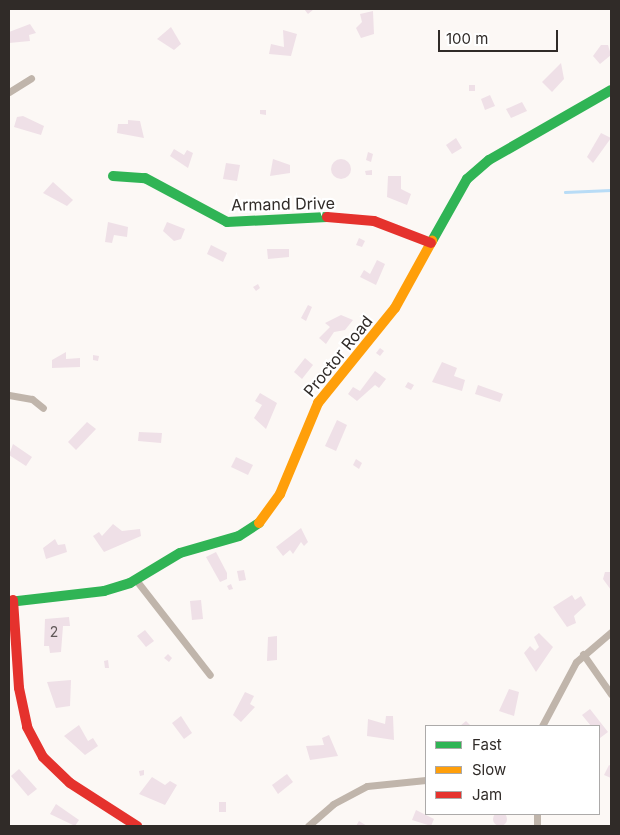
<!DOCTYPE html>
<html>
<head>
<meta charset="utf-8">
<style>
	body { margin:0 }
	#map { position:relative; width:620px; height:835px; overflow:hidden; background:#fcf8f5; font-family:Inter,sans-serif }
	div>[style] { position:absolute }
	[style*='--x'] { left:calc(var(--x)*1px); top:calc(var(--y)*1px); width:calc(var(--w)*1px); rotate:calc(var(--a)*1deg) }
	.stream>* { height:2.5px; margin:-1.25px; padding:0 1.25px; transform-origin:1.25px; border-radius:1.25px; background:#b8dcf6 }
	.building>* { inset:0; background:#efe0e7 }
	.round { border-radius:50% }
	.street>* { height:7px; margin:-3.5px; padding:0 3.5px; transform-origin:3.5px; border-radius:3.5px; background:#c0b5ab }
	.fast>* { height:10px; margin:-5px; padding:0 5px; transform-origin:5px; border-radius:5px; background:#30b455 }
	.slow>* { height:10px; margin:-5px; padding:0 5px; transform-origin:5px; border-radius:5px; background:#ff9f0a }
	.jam>* { height:10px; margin:-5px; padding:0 5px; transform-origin:5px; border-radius:5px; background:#e5322d }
	span { translate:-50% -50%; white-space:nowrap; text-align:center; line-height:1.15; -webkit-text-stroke:4.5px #fff; paint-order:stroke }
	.number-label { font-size:14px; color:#605858 }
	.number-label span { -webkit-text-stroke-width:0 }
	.street-label { font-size:16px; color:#302b28 }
	.frame { position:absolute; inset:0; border:10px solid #302b28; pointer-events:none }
	.legend { position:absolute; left:425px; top:725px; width:175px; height:90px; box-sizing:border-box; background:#fff; border:1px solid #acaaa9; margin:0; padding:6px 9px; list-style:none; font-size:15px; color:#302b28 }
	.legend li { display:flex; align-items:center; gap:10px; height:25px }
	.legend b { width:25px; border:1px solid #acaaa9 }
	.scale { position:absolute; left:438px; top:30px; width:120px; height:22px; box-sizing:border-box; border:2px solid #302b28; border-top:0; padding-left:6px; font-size:15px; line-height:18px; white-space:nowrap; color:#302b28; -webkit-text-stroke:4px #fff; paint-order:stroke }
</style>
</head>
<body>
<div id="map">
	<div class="stream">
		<i style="--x:565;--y:192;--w:46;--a:-2.5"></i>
	</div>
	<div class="building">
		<i style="clip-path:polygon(304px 9px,314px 9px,308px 14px)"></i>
		<i style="clip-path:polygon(373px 11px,374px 34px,361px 38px,356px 28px,362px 22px,360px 14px)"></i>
		<i style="clip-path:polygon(30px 24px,36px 33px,29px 35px,30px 41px,9px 43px,9px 32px)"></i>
		<i style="clip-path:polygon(171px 27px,181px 44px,174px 50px,157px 39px)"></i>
		<i style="clip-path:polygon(283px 30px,297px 34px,291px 56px,269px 54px,271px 44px,284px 47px)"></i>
		<i style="clip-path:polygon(601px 45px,608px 45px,611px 55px,600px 64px,593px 56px)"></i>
		<i style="clip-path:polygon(561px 63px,564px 79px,552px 92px,542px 82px)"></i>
		<i style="clip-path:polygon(469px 85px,475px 85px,475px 91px,469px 91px)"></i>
		<i style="clip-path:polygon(490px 95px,495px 106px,485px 110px,481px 99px)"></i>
		<i style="clip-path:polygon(522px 102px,527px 111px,511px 118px,506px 109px)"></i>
		<i style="clip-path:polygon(260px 110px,266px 110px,266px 115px,260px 114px)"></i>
		<i style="clip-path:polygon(23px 116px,44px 126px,41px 135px,14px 127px,17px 117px)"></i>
		<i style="clip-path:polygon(128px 120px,140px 121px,144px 138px,117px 133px,118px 124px,128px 124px)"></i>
		<i style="clip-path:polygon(601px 133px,611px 138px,593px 163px,587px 157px)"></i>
		<i style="clip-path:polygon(456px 138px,462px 148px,452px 154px,446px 145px)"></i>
		<i style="clip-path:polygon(174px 149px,184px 155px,187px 150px,193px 153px,188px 168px,170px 156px)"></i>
		<i style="clip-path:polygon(368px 152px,373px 154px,371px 162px,366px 160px)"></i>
		<i class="round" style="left:331px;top:159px;width:20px;height:20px"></i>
		<i style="clip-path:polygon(273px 159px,290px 165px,290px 173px,270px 176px)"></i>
		<i style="clip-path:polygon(226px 163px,240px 165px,237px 181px,223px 179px)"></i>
		<i style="clip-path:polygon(372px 170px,372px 175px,366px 175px,365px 171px)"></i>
		<i style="clip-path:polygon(388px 176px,401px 176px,401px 189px,411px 194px,407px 205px,387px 197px)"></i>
		<i style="clip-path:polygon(53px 182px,73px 200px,67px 206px,43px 193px)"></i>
		<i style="clip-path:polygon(108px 222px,128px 227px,127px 237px,114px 235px,112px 243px,105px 242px)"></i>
		<i style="clip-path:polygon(167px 222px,185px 229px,181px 239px,174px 241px,163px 231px)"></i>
		<i style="clip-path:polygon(359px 238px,365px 241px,362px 247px,356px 245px)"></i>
		<i style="clip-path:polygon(211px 245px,227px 253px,223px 262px,207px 254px)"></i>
		<i style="clip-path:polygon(267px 249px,289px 249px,289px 257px,268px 259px)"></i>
		<i style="clip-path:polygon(377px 260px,385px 264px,376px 285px,360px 277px,364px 270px,370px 274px)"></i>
		<i style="clip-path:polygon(258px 284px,260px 288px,256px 291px,253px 287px)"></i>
		<i style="clip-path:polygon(308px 305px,312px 307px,306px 321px,301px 318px)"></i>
		<i style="clip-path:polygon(341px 315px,353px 320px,345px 330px,334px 332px,326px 344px,319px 338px,330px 327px,325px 323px)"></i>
		<i style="clip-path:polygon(380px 348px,384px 351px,380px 356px,376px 353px)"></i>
		<i style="clip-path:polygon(66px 352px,66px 359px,80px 358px,80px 367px,52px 368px,52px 360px)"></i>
		<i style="clip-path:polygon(93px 355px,99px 356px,98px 361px,93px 360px)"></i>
		<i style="clip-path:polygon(305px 358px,313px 365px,302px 379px,294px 372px)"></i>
		<i style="clip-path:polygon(442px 362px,457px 368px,454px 376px,465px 380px,462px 391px,432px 382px)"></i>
		<i style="clip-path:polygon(375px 371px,386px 379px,379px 388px,375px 385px,357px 401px,348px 394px,353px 387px,360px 391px)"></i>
		<i style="clip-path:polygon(408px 382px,414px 385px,411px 390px,405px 387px)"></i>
		<i style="clip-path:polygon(478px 385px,503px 394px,500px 402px,475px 394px)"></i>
		<i style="clip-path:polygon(260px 393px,277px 403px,266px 429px,254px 418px,262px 405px,255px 401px)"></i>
		<i style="clip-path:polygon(337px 420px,347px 425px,336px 451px,325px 446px)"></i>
		<i style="clip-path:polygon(87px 422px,96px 429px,76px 450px,68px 442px)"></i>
		<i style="clip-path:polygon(139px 432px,162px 433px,161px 443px,138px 441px)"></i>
		<i style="clip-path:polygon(13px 444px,32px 457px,26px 466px,9px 455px)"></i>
		<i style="clip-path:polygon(236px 457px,253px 465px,248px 475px,231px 467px)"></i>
		<i style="clip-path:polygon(356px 459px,362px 463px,359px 469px,353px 465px)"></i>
		<i style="clip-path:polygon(113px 524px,122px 531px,140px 529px,141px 536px,104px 552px,93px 536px,99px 532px,102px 536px)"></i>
		<i style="clip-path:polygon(301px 528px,308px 542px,304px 546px,301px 542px,293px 554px,290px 550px,283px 556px,276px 547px)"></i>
		<i style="clip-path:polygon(55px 539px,58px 545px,65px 544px,67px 552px,46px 559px,43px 548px)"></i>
		<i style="clip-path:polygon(216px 552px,227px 573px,227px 579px,220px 582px,206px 557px)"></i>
		<i style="clip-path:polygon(244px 570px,246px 580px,239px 581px,237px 571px)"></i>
		<i style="clip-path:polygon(605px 572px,611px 572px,611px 590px,603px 579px)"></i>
		<i style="clip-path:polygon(231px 584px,233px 589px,229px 590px,227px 586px)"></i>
		<i style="clip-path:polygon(572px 595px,575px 600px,581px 596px,586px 605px,574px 616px,576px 623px,567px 627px,553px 607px)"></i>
		<i style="clip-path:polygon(201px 600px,203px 619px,192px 620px,190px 601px)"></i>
		<i style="clip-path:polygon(69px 617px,70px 626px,63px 626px,61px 652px,50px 653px,49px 646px,44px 646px,45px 619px)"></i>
		<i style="clip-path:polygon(145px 630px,154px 641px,146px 647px,137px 636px)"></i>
		<i style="clip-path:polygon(539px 633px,553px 647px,536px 672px,524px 653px,530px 646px,535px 651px,539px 647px,534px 637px)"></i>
		<i style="clip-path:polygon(277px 636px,277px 660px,267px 661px,268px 637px)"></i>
		<i style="clip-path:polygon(168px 654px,172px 658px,169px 662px,164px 658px)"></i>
		<i style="clip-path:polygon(108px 660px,109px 668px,105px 668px,104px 661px)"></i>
		<i style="clip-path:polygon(71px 680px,70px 706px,56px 708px,47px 682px)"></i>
		<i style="clip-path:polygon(509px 689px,519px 692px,514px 716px,499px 711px)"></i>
		<i style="clip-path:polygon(245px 692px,254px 696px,250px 704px,255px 707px,241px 722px,233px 715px)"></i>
		<i style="clip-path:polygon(590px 709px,608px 732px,600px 738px,599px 726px,591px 726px,582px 715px)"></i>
		<i style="clip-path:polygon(181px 716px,192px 733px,184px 739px,172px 723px)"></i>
		<i style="clip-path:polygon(386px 716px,393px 716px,394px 740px,367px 736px,368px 719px,385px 724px)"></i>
		<i style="clip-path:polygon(466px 721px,471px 726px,460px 726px)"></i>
		<i style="clip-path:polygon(79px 725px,88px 741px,93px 738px,98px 746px,85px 755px,64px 736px)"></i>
		<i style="clip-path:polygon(329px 735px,338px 756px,310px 760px,306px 746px,324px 745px,322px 738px)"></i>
		<i style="clip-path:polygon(609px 765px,611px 766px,611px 778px,604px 775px)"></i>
		<i style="clip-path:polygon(19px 769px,37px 789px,28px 796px,11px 776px)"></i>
		<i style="clip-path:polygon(144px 770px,144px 775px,140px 776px,139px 771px)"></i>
		<i style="clip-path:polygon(287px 774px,293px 782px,278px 794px,272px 785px)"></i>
		<i style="clip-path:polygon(152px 777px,165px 785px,170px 781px,177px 785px,165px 805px,139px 794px)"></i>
		<i style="clip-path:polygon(219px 802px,226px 802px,226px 812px,219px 812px)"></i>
		<i style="clip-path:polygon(56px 804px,79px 820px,75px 826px,50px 814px)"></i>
		<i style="clip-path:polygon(416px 810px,434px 819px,431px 826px,412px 820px)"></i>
		<i class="round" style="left:493px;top:812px;width:14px;height:14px"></i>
		<i style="clip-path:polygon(359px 821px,367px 826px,356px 826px)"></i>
	</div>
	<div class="street">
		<i style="--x:9;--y:92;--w:26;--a:-32"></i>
		<i style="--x:9;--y:395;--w:23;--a:10"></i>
		<i style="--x:32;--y:399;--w:14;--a:39"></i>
		<i style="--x:136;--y:580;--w:120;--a:52.1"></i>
		<i style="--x:583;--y:654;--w:49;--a:55"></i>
		<i style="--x:542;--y:726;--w:72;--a:-62"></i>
		<i style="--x:576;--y:662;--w:46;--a:-40.6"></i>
		<i style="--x:537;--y:814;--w:12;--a:90"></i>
		<i style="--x:308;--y:826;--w:33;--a:-41"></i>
		<i style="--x:333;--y:804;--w:38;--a:-28"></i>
		<i style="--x:367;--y:786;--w:59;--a:-5.8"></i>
	</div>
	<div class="fast">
		<i style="--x:113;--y:176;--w:32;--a:4"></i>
		<i style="--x:145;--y:178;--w:93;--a:28.2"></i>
		<i style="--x:227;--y:222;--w:100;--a:-2.9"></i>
		<i style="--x:432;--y:241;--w:71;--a:-60.6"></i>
		<i style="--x:467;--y:179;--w:29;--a:-41"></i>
		<i style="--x:489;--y:160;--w:141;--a:-29.8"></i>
		<i style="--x:9;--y:602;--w:96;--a:-6.6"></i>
		<i style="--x:104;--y:591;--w:27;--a:-17"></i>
		<i style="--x:130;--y:583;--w:58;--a:-31"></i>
		<i style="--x:180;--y:553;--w:61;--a:-16.1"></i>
		<i style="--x:239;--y:536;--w:24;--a:-33"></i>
	</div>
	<div class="slow">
		<i style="--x:259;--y:523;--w:36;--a:-54"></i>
		<i style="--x:280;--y:494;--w:99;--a:-67.3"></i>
		<i style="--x:318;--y:403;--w:122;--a:-51"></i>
		<i style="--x:395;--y:308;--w:77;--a:-61.1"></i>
	</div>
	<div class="jam">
		<i style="--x:327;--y:217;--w:47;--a:4.9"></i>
		<i style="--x:374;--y:221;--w:61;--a:21.1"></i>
		<i style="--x:13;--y:600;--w:88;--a:86.1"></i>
		<i style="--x:19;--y:688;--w:40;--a:78"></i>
		<i style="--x:27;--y:727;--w:34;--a:62"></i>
		<i style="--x:43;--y:757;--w:37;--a:44"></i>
		<i style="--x:70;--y:783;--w:80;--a:32.7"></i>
	</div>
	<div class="number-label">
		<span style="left:54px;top:632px">2</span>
	</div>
	<div class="street-label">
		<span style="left:283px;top:204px;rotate:-1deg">Armand Drive</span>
		<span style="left:338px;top:356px;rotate:-51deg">Proctor Road</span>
	</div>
	<div class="frame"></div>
	<ul class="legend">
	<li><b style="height:6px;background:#30b455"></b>Fast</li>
	<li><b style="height:6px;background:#ff9f0a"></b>Slow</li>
	<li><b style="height:6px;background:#e5322d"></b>Jam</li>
	</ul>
	<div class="scale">100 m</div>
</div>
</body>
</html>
